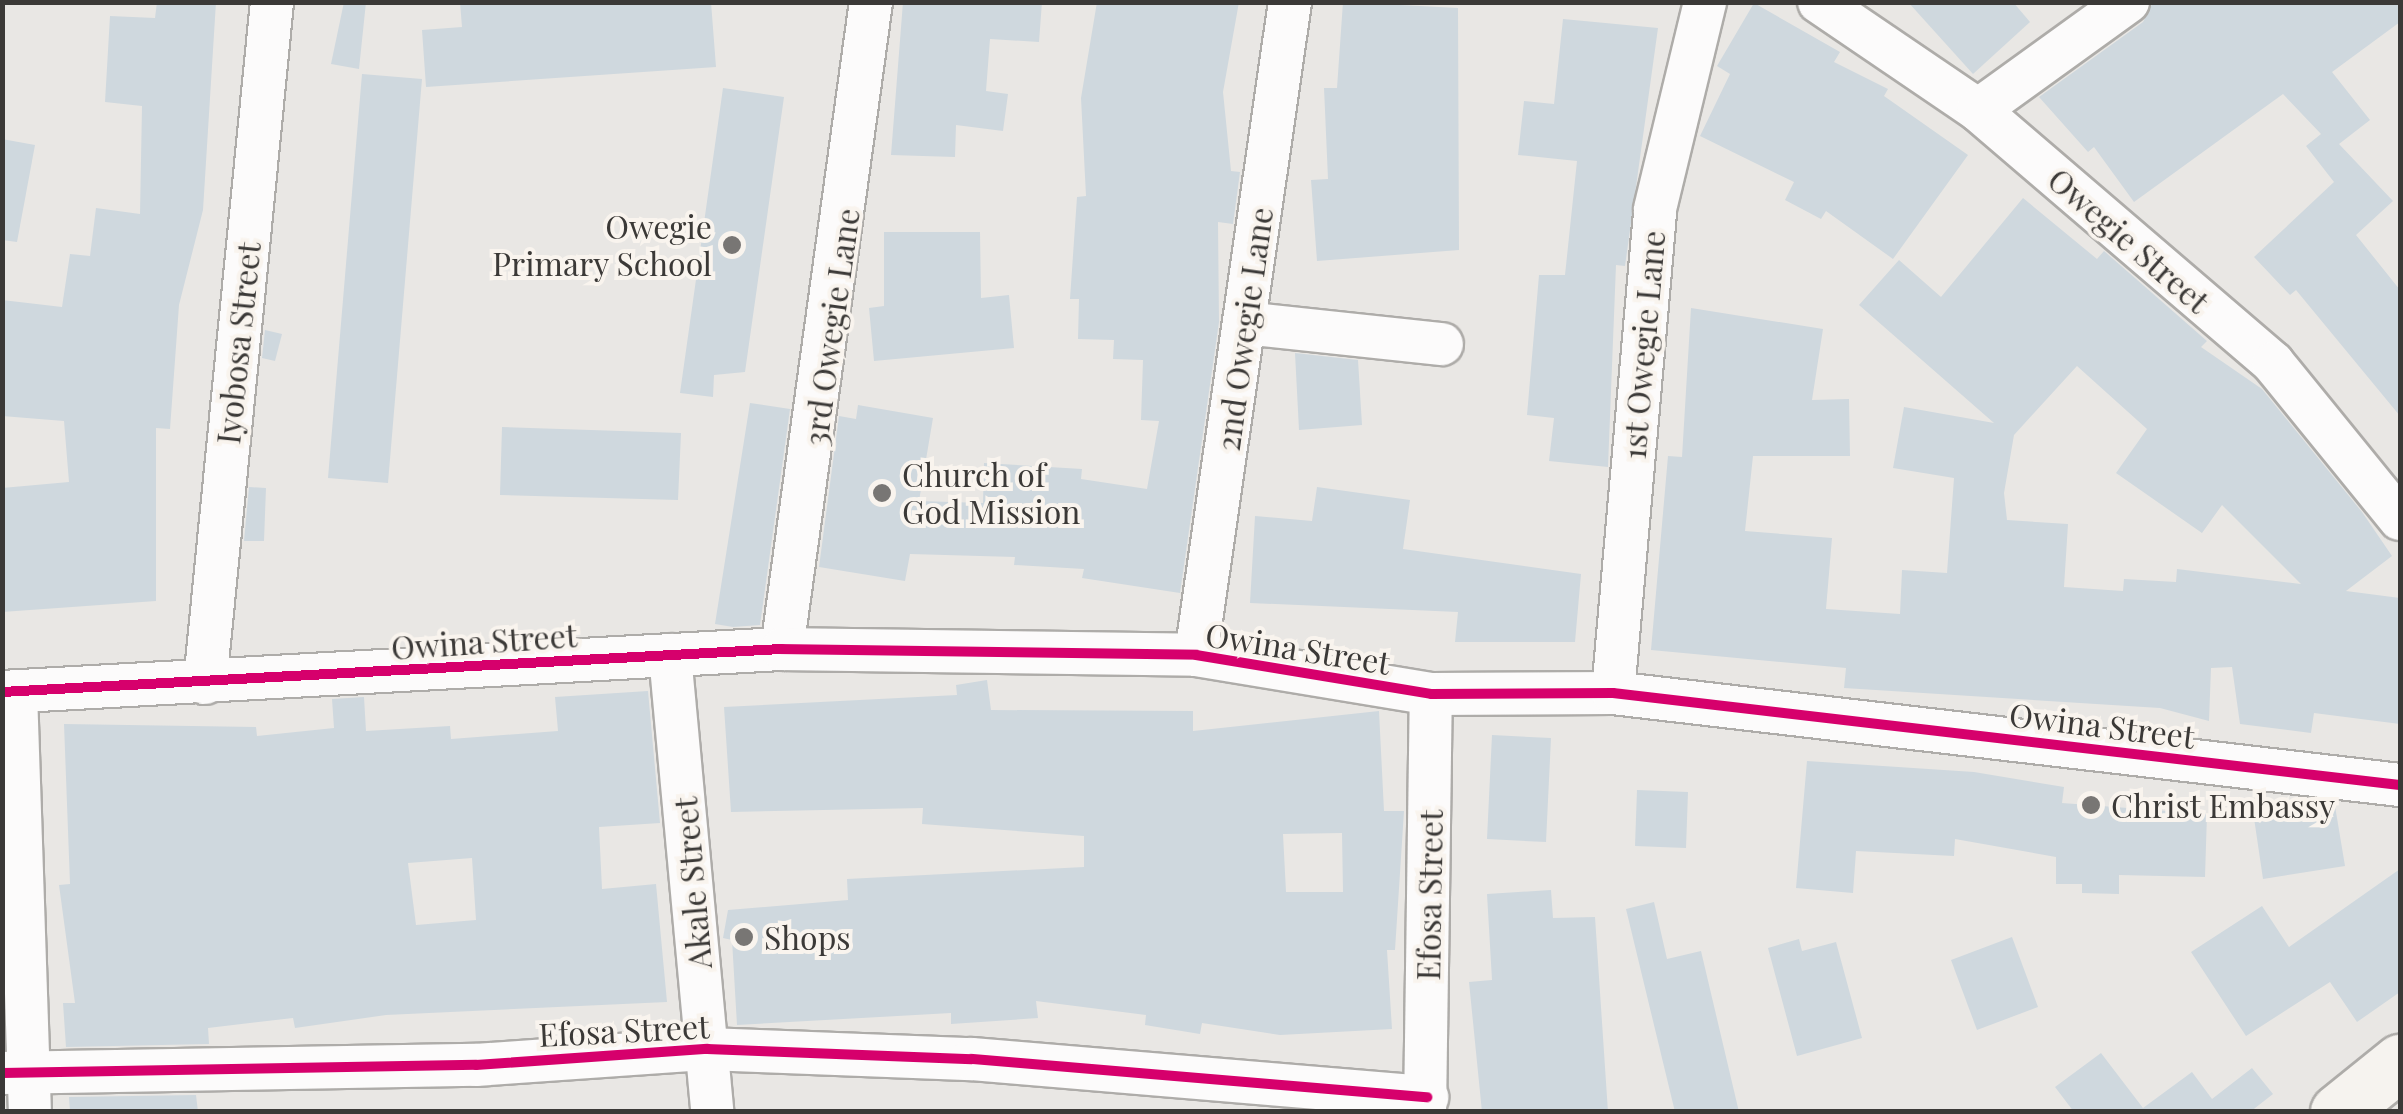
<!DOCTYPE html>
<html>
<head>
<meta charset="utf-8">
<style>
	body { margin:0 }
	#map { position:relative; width:2403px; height:1114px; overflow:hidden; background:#e9e7e4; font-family:"Playfair Display",serif }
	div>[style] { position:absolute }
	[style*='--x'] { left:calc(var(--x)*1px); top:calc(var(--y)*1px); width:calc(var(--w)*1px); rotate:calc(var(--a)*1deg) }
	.building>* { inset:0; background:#cfd8de }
	.roads { filter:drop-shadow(2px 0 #aeaca9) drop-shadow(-2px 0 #aeaca9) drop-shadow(0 2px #aeaca9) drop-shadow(0 -2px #aeaca9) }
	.minor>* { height:42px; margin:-21px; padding:0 21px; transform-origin:21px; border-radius:21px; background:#fcfbfb }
	.secondary>* { height:55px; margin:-27.5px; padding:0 27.5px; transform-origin:27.5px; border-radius:27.5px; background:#f6f3ef }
	.cycleway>* { height:10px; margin:-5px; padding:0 5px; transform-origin:5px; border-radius:5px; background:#d6006c }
	.dots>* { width:28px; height:28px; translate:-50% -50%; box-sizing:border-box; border:5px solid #f9f4ee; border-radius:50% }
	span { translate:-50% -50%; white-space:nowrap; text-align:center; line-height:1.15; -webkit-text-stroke:8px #f9f4ee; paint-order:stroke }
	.poi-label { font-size:32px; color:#3b3937 }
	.right { translate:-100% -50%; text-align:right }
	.left { translate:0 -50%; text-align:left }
	.street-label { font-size:32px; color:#3b3937 }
	.frame { position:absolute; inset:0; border:5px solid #3b3937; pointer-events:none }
</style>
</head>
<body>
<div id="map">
	<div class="building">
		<i style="clip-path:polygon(157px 2px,216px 2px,203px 210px,179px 305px,170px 429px,156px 428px,156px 601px,2px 612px,2px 488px,69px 482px,64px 421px,2px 416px,2px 300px,62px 307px,70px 254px,90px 256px,96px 208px,140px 214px,142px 106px,105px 102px,110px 16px,155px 18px)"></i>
		<i style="clip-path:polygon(344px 2px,366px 2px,359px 69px,331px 64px)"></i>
		<i style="clip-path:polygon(460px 2px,711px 2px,716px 67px,426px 87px,422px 30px,462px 27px)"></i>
		<i style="clip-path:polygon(903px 2px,1042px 2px,1039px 42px,990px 39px,986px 91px,1008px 94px,1003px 131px,956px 125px,955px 157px,891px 155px)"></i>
		<i style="clip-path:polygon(1097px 2px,1239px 2px,1223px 92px,1231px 171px,1240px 172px,1233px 224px,1218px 222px,1219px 322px,1180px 593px,1082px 578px,1084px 569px,1014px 565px,1015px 557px,910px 554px,905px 581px,819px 567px,839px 416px,856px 419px,858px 405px,933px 418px,919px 501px,983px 503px,984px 463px,1082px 469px,1081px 479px,1147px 489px,1159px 421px,1141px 420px,1143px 360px,1113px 359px,1114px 340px,1078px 339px,1079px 299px,1070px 299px,1077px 197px,1086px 196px,1081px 98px)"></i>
		<i style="clip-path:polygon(1343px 2px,1458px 8px,1459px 250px,1317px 261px,1311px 180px,1328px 179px,1324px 88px,1337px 88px)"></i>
		<i style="clip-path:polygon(1908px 2px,2013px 2px,2030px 22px,1973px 74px)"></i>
		<i style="clip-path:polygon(2153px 2px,2400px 2px,2400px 22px,2332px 72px,2370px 120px,2339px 144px,2393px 201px,2356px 235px,2400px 290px,2400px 416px,2296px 290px,2290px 295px,2254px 257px,2334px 182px,2306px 146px,2321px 134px,2283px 94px,2134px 202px,2094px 147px,2088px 152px,2039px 97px,2143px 22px)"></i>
		<i style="clip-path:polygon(1754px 3px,1840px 52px,1834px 62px,1888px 89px,1884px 96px,1968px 155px,1893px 259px,1826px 211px,1821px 219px,1785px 200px,1794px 182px,1700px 136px,1730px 74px,1717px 66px)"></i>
		<i style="clip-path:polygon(1563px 19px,1658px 28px,1625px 266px,1616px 265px,1608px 467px,1549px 461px,1554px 418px,1527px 415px,1539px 275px,1565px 275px,1577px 161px,1518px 155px,1524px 101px,1554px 104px)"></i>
		<i style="clip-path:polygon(362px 74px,422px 79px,388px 483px,328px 478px)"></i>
		<i style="clip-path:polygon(723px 88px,784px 97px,745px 372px,714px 375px,713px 397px,680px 393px)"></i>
		<i style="clip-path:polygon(2px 139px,35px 145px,17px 242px,2px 240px)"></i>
		<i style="clip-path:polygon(evenodd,2023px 198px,2097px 259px,2104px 251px,2207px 341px,2201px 347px,2262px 389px,2362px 512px,2392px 556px,2346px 591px,2400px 598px,2400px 724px,2314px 713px,2311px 733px,2240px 724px,2232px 667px,2211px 668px,2209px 721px,2160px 708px,1844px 688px,1846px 668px,1651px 650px,1668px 456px,1682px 457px,1691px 308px,1823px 329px,1812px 400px,1849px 399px,1850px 456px,1753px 456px,1745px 531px,1832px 538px,1826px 609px,1900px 614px,1902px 570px,1947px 573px,1954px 478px,1893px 468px,1904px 407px,1994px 423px,1859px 305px,1899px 260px,1941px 297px,2023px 198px,2077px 366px,2147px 429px,2116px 473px,2202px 533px,2222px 505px,2301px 584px,2177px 569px,2176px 582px,2124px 579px,2123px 591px,2064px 587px,2068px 524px,2007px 520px,2004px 493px,2014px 435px,2077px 366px)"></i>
		<i style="clip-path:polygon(884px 232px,980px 232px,981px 298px,1009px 295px,1014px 348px,874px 361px,869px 308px,884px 306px)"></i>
		<i style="clip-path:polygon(265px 330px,282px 334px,275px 361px,262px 358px)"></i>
		<i style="clip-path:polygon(1295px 353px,1358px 360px,1362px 425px,1299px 430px)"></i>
		<i style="clip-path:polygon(750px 403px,790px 409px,760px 625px,733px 627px,715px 624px)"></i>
		<i style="clip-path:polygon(502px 427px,681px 433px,678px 500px,500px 495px)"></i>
		<i style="clip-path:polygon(249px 487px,266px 488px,264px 541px,244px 541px)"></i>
		<i style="clip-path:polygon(1317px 487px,1410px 500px,1403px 549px,1581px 574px,1575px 642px,1455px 642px,1458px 612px,1250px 603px,1255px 516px,1312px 521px)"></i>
		<i style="clip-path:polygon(evenodd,987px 680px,991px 710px,1193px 711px,1193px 731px,1379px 711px,1384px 811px,1404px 811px,1395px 950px,1387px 950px,1392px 1029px,1280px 1035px,1202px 1023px,1200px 1034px,1145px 1025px,1146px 1015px,1036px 1001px,1038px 1018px,951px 1024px,951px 1013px,737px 1025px,732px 940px,723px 938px,728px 910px,848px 900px,847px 879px,1084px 867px,1084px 836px,922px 824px,923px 808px,731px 812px,724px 707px,957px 695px,956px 685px,987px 680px,1342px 833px,1343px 892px,1286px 892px,1283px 834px,1342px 833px)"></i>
		<i style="clip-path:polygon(evenodd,648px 691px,660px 823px,599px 827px,602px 889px,656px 884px,667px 1002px,386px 1015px,295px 1028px,293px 1018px,208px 1028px,209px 1044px,66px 1047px,63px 1003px,75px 1003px,59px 885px,70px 884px,64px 724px,256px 727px,257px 736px,334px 728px,332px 699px,364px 697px,366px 731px,450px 726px,451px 739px,558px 731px,555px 697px,648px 691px,472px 858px,476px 920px,416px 925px,408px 863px,472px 858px)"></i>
		<i style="clip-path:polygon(1492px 735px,1551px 738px,1546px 842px,1487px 839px)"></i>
		<i style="clip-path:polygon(1807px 761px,1974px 772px,2064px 787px,2062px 803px,2207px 814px,2205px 877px,2119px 875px,2119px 894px,2082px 893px,2082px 884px,2056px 884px,2056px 857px,1955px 839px,1954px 856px,1856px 851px,1853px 893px,1796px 888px)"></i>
		<i style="clip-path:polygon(1637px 790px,1688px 792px,1686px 848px,1635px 846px)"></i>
		<i style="clip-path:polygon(2335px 806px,2345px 866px,2263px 879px,2254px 818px)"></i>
		<i style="clip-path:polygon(2400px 869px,2400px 992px,2357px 1022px,2330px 982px,2246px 1036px,2191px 952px,2262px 906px,2289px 947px)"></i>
		<i style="clip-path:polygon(1551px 890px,1553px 918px,1595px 917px,1608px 1112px,1482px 1112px,1469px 982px,1492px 980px,1487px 894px)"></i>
		<i style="clip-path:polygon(1654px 902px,1667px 959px,1701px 951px,1739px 1112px,1675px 1112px,1626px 909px)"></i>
		<i style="clip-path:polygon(2012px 937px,2038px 1007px,1977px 1030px,1951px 960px)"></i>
		<i style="clip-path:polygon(1799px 939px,1802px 951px,1836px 942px,1862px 1038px,1797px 1056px,1768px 948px)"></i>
		<i style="clip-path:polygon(2101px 1053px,2143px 1108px,2192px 1072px,2212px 1099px,2252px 1068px,2273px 1094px,2250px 1112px,2074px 1112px,2055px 1087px)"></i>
		<i style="clip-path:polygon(196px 1095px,198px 1112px,70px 1112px,69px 1097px)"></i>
	</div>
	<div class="roads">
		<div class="minor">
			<i style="--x:1819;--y:2;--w:192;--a:34.2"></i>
			<i style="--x:1978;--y:110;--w:389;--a:40.6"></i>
			<i style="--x:2273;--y:363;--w:201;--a:50.9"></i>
			<i style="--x:1978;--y:110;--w:185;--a:-35.8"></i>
			<i style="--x:1245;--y:323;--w:198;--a:6.1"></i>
			<i style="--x:782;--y:649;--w:653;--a:-82.17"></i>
			<i style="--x:670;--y:655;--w:459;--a:84.7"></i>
			<i style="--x:1196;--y:655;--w:660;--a:-81.81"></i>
			<i style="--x:205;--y:683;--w:684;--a:-84.38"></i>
			<i style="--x:2;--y:692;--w:781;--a:-3.16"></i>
			<i style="--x:782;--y:649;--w:414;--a:0.8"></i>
			<i style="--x:1196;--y:655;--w:238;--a:9.4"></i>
			<i style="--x:1431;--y:694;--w:182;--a:-0.3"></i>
			<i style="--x:1613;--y:693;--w:792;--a:6.67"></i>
			<i style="--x:16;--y:692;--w:420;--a:88.1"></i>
			<i style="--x:1613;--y:693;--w:486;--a:-85"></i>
			<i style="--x:1655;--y:209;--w:213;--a:-76.4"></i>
			<i style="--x:2;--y:1073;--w:474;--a:-1"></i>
			<i style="--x:476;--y:1065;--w:232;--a:-4"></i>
			<i style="--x:707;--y:1049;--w:265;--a:2.2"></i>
			<i style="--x:972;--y:1059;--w:457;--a:4.8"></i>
			<i style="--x:1425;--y:1112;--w:418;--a:-89.2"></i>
		</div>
		<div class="secondary">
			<i style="--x:2338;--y:1112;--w:80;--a:-38.9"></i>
		</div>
	</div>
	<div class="cycleway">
		<i style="--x:2;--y:692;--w:781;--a:-3.16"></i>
		<i style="--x:782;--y:649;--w:414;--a:0.8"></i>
		<i style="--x:1196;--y:655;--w:238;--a:9.4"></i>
		<i style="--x:1431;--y:694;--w:182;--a:-0.3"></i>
		<i style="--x:1613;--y:693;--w:792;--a:6.67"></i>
		<i style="--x:2;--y:1073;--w:474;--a:-1"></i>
		<i style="--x:476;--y:1065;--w:232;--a:-4"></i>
		<i style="--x:707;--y:1049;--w:265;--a:2.2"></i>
		<i style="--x:972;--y:1059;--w:457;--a:4.8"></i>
	</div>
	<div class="dots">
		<i style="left:732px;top:245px;background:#787674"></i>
		<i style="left:882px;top:493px;background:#787674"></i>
		<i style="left:2091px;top:805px;background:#787674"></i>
		<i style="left:744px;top:937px;background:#787674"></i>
	</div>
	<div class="poi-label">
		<span class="right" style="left:712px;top:245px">Owegie<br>Primary School</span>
		<span class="left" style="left:902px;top:493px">Church of<br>God Mission</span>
		<span class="left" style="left:2111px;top:805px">Christ Embassy</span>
		<span class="left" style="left:764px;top:937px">Shops</span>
	</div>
	<div class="street-label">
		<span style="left:2129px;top:240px;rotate:41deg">Owegie Street</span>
		<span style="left:831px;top:327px;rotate:-82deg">3rd Owegie Lane</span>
		<span style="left:1244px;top:329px;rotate:-82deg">2nd Owegie Lane</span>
		<span style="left:238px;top:343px;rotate:-84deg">Iyobosa Street</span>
		<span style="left:1643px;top:345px;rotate:-85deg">1st Owegie Lane</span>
		<span style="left:484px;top:641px;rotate:-4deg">Owina Street</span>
		<span style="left:1298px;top:648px;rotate:9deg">Owina Street</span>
		<span style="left:2102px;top:725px;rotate:7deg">Owina Street</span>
		<span style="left:692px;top:883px;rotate:-95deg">Akale Street</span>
		<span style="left:1429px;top:895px;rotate:-89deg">Efosa Street</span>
		<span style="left:624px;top:1030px;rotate:-3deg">Efosa Street</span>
	</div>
	<div class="frame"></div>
</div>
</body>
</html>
